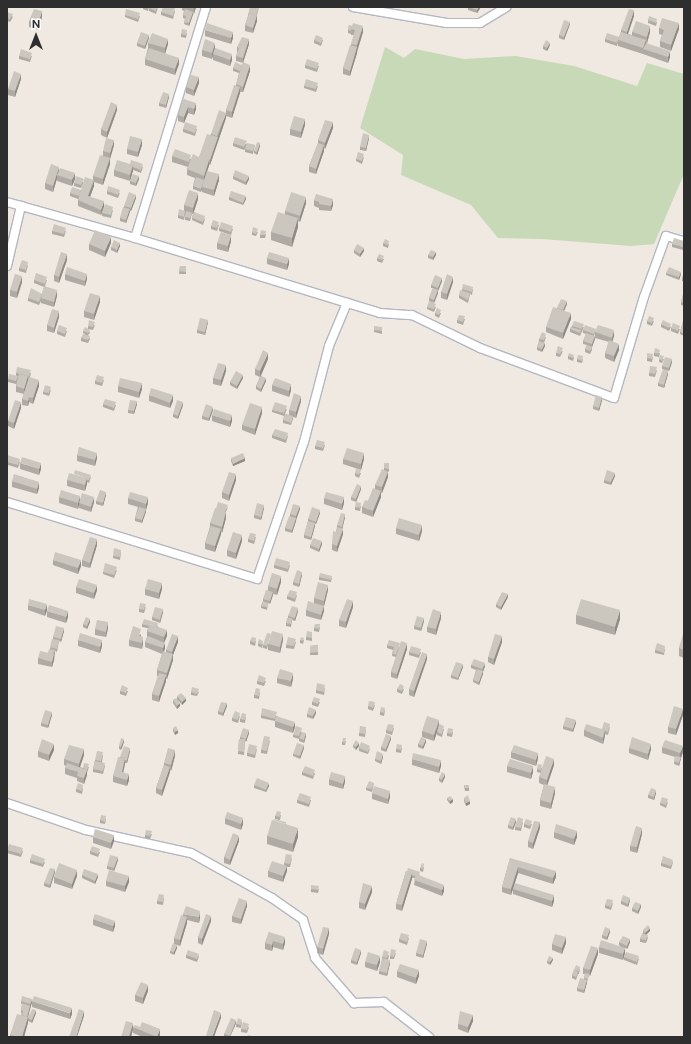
<!DOCTYPE html>
<html>
<head>
<meta charset="utf-8">
<style>
	body { margin:0 }
	#map { position:relative; width:691px; height:1044px; overflow:hidden; background:#efe9e1; font-family:"Public Sans",sans-serif }
	div>[style] { position:absolute }
	[style*='--x'] { left:calc(var(--x)*1px); top:calc(var(--y)*1px); width:calc(var(--w)*1px); rotate:calc(var(--a)*1deg) }
	.cemetery>* { inset:0; background:#c8d9b8 }
	.roads { filter:drop-shadow(1px 0 #b4b7c1) drop-shadow(-1px 0 #b4b7c1) drop-shadow(0 1px #b4b7c1) drop-shadow(0 -1px #b4b7c1) }
	.minor>* { height:8px; margin:-4px; padding:0 4px; transform-origin:4px; border-radius:4px; background:#fff }
	.wall>* { inset:0; background:#afaba4 }
	.shaded-wall>* { inset:0; background:#8e8b86 }
	.building>* { inset:0; background:#cbc7bf }
	span { translate:-50% -50%; white-space:nowrap; text-align:center; line-height:1.15; -webkit-text-stroke:3px #fff; paint-order:stroke }
	.frame { position:absolute; inset:0; border:8px solid #2e2e2e; pointer-events:none }
	.north { position:absolute; left:16px; top:16px; width:40px; height:40px; -webkit-text-stroke:3px #fff; paint-order:stroke; rotate:0deg; font-size:11px; font-weight:700; line-height:16px; text-align:center; color:#2e2e2e }
	.north::after { content:''; display:block; margin:auto; width:14px; height:18px; background:#2e2e2e; clip-path:polygon(50% 0,100% 100%,50% 72%,0 100%) }
</style>
</head>
<body>
<div id="map">
	<div class="cemetery">
		<i style="clip-path:polygon(385px 47px,404px 58px,415px 49px,464px 59px,516px 56px,574px 66px,637px 86px,647px 63px,684px 74px,684px 174px,654px 244px,631px 246px,542px 239px,498px 238px,471px 205px,401px 175px,403px 155px,360px 128px)"></i>
	</div>
	<div class="roads">
		<div class="minor">
			<i style="--x:353;--y:7;--w:95;--a:9.7"></i>
			<i style="--x:447;--y:23;--w:33;--a:0"></i>
			<i style="--x:480;--y:23;--w:31;--a:-31"></i>
			<i style="--x:7;--y:202;--w:133;--a:15.7"></i>
			<i style="--x:135;--y:238;--w:256;--a:17"></i>
			<i style="--x:380;--y:313;--w:32;--a:4"></i>
			<i style="--x:412;--y:315;--w:76;--a:25.9"></i>
			<i style="--x:480;--y:348;--w:143;--a:20.5"></i>
			<i style="--x:614;--y:398;--w:105;--a:-73.5"></i>
			<i style="--x:644;--y:297;--w:65;--a:-70.2"></i>
			<i style="--x:666;--y:236;--w:19;--a:16"></i>
			<i style="--x:135;--y:238;--w:242;--a:-72.9"></i>
			<i style="--x:7;--y:266;--w:62;--a:-76.9"></i>
			<i style="--x:7;--y:502;--w:262;--a:17.1"></i>
			<i style="--x:257;--y:579;--w:145;--a:-71.1"></i>
			<i style="--x:304;--y:442;--w:99;--a:-75.4"></i>
			<i style="--x:329;--y:346;--w:47;--a:-67.3"></i>
			<i style="--x:7;--y:803;--w:83;--a:18.9"></i>
			<i style="--x:86;--y:830;--w:107;--a:12.4"></i>
			<i style="--x:191;--y:853;--w:93;--a:29.1"></i>
			<i style="--x:272;--y:898;--w:38;--a:35"></i>
			<i style="--x:303;--y:920;--w:40;--a:72"></i>
			<i style="--x:315;--y:958;--w:60;--a:49.1"></i>
			<i style="--x:354;--y:1003;--w:30;--a:-2"></i>
			<i style="--x:384;--y:1002;--w:57;--a:37.9"></i>
		</div>
	</div>
	<div class="wall">
		<i style="clip-path:polygon(143px 7px,149px 7px,148px 11px,143px 9px)"></i>
		<i style="clip-path:polygon(149px 7px,158px 7px,156px 14px,149px 11px)"></i>
		<i style="clip-path:polygon(182px 7px,196px 7px,189px 26px,184px 24px,185px 19px,183px 18px,183px 15px,184px 11px,182px 10px)"></i>
		<i style="clip-path:polygon(259px 7px,257px 15px,257px 21px,253px 33px,245px 31px,245px 25px,248px 16px,248px 14px)"></i>
		<i style="clip-path:polygon(468px 7px,481px 7px,477px 13px,468px 10px)"></i>
		<i style="clip-path:polygon(175px 11px,173px 19px,161px 15px,161px 12px)"></i>
		<i style="clip-path:polygon(7px 12px,13px 17px,10px 22px,7px 21px)"></i>
		<i style="clip-path:polygon(125px 15px,140px 16px,138px 22px,125px 17px)"></i>
		<i style="clip-path:polygon(634px 16px,628px 34px,632px 35px,632px 32px,650px 32px,647px 43px,646px 43px,670px 57px,668px 63px,643px 54px,643px 52px,643px 54px,618px 46px,618px 43px,617px 46px,605px 42px,605px 39px,619px 37px,621px 32px,621px 30px)"></i>
		<i style="clip-path:polygon(42px 17px,38px 30px,29px 27px,29px 21px)"></i>
		<i style="clip-path:polygon(648px 20px,657px 22px,656px 26px,648px 23px)"></i>
		<i style="clip-path:polygon(570px 24px,564px 40px,559px 38px,559px 35px)"></i>
		<i style="clip-path:polygon(349px 25px,363px 32px,357px 53px,350px 76px,343px 74px,343px 68px,351px 45px,354px 35px,351px 35px,351px 32px,351px 34px,348px 33px,348px 30px)"></i>
		<i style="clip-path:polygon(659px 28px,679px 29px,671px 51px,660px 47px,660px 41px,662px 35px,659px 34px)"></i>
		<i style="clip-path:polygon(205px 30px,233px 38px,231px 44px,205px 36px)"></i>
		<i style="clip-path:polygon(187px 33px,186px 38px,181px 37px,181px 34px)"></i>
		<i style="clip-path:polygon(149px 38px,145px 49px,137px 46px,137px 43px)"></i>
		<i style="clip-path:polygon(314px 40px,323px 40px,321px 46px,314px 43px)"></i>
		<i style="clip-path:polygon(148px 43px,168px 44px,165px 53px,179px 64px,175px 75px,145px 65px,145px 59px,148px 48px)"></i>
		<i style="clip-path:polygon(249px 44px,243px 62px,250px 71px,243px 92px,240px 92px,232px 118px,226px 116px,226px 110px,236px 85px,239px 73px,233px 71px,233px 68px,242px 65px,243px 63px,236px 61px,236px 56px,237px 53px,237px 47px)"></i>
		<i style="clip-path:polygon(550px 45px,547px 51px,543px 49px,543px 46px)"></i>
		<i style="clip-path:polygon(215px 48px,232px 60px,230px 66px,213px 60px,213px 56px,212px 59px,202px 56px,202px 50px)"></i>
		<i style="clip-path:polygon(19px 56px,32px 56px,30px 62px,19px 59px)"></i>
		<i style="clip-path:polygon(305px 65px,319px 66px,317px 72px,305px 68px)"></i>
		<i style="clip-path:polygon(21px 79px,15px 97px,8px 95px,8px 89px)"></i>
		<i style="clip-path:polygon(199px 83px,194px 96px,186px 93px,186px 87px)"></i>
		<i style="clip-path:polygon(304px 86px,318px 86px,316px 92px,304px 88px)"></i>
		<i style="clip-path:polygon(169px 97px,166px 108px,159px 106px,159px 103px)"></i>
		<i style="clip-path:polygon(184px 99px,196px 109px,194px 115px,188px 113px,184px 123px,178px 121px,178px 115px)"></i>
		<i style="clip-path:polygon(117px 110px,107px 138px,101px 135px,101px 129px)"></i>
		<i style="clip-path:polygon(226px 118px,210px 165px,209px 165px,207px 171px,219px 180px,214px 196px,202px 192px,202px 188px,201px 192px,193px 189px,193px 186px,195px 178px,187px 175px,187px 169px,188px 167px,172px 162px,172px 156px,191px 159px,199px 157px,211px 134px)"></i>
		<i style="clip-path:polygon(305px 125px,301px 138px,290px 135px,290px 129px)"></i>
		<i style="clip-path:polygon(333px 128px,325px 149px,324px 148px,324px 151px,316px 174px,309px 172px,309px 166px,318px 143px,318px 140px)"></i>
		<i style="clip-path:polygon(183px 129px,197px 129px,195px 136px,183px 132px)"></i>
		<i style="clip-path:polygon(369px 138px,366px 151px,360px 150px,360px 147px)"></i>
		<i style="clip-path:polygon(233px 143px,247px 144px,255px 145px,253px 154px,245px 152px,245px 149px,244px 150px,233px 146px)"></i>
		<i style="clip-path:polygon(114px 145px,110px 159px,110px 164px,103px 185px,94px 182px,94px 186px,90px 197px,104px 207px,101px 215px,78px 206px,78px 199px,70px 196px,70px 193px,81px 190px,93px 180px,93px 176px,103px 155px,103px 151px)"></i>
		<i style="clip-path:polygon(142px 145px,138px 157px,127px 154px,127px 149px)"></i>
		<i style="clip-path:polygon(260px 146px,257px 155px,254px 153px,254px 151px)"></i>
		<i style="clip-path:polygon(364px 157px,362px 164px,356px 161px,356px 159px)"></i>
		<i style="clip-path:polygon(130px 164px,143px 167px,141px 173px,133px 170px,130px 181px,114px 176px,114px 170px)"></i>
		<i style="clip-path:polygon(59px 170px,75px 179px,72px 186px,57px 181px,57px 179px,53px 192px,45px 189px,45px 183px)"></i>
		<i style="clip-path:polygon(233px 176px,249px 179px,246px 185px,233px 179px)"></i>
		<i style="clip-path:polygon(139px 179px,136px 186px,130px 184px,130px 181px)"></i>
		<i style="clip-path:polygon(84px 182px,81px 188px,74px 186px,74px 183px)"></i>
		<i style="clip-path:polygon(107px 191px,120px 193px,118px 198px,107px 194px)"></i>
		<i style="clip-path:polygon(229px 197px,246px 199px,243px 205px,229px 200px)"></i>
		<i style="clip-path:polygon(136px 198px,131px 211px,130px 211px,126px 223px,120px 221px,120px 218px,124px 208px,124px 206px)"></i>
		<i style="clip-path:polygon(198px 199px,194px 212px,205px 219px,203px 225px,192px 220px,192px 218px,193px 214px,192px 214px,190px 221px,185px 220px,185px 215px,184px 220px,178px 218px,178px 215px,184px 211px,184px 205px)"></i>
		<i style="clip-path:polygon(314px 200px,333px 205px,331px 211px,319px 210px,319px 208px,314px 206px)"></i>
		<i style="clip-path:polygon(306px 203px,300px 222px,298px 221px,298px 227px,292px 247px,271px 240px,271px 232px,285px 214px,285px 211px)"></i>
		<i style="clip-path:polygon(113px 210px,111px 218px,102px 216px,102px 213px)"></i>
		<i style="clip-path:polygon(219px 225px,217px 231px,211px 229px,211px 226px)"></i>
		<i style="clip-path:polygon(219px 228px,233px 229px,231px 235px,219px 231px)"></i>
		<i style="clip-path:polygon(52px 231px,66px 231px,64px 237px,52px 234px)"></i>
		<i style="clip-path:polygon(252px 232px,258px 232px,256px 236px,252px 235px)"></i>
		<i style="clip-path:polygon(266px 234px,265px 238px,260px 238px,260px 235px)"></i>
		<i style="clip-path:polygon(231px 241px,228px 252px,217px 249px,217px 243px)"></i>
		<i style="clip-path:polygon(684px 241px,684px 246px,683px 250px,672px 247px,672px 244px)"></i>
		<i style="clip-path:polygon(111px 243px,105px 257px,89px 250px,89px 244px)"></i>
		<i style="clip-path:polygon(383px 243px,389px 244px,388px 248px,383px 246px)"></i>
		<i style="clip-path:polygon(120px 246px,117px 253px,111px 250px,111px 247px)"></i>
		<i style="clip-path:polygon(354px 250px,364px 251px,360px 257px,354px 253px)"></i>
		<i style="clip-path:polygon(428px 255px,436px 255px,433px 260px,428px 258px)"></i>
		<i style="clip-path:polygon(267px 258px,289px 264px,287px 270px,267px 264px)"></i>
		<i style="clip-path:polygon(377px 258px,384px 259px,382px 263px,377px 261px)"></i>
		<i style="clip-path:polygon(67px 260px,59px 283px,54px 281px,54px 275px)"></i>
		<i style="clip-path:polygon(28px 265px,26px 273px,19px 271px,19px 268px)"></i>
		<i style="clip-path:polygon(180px 266px,186px 266px,186px 274px,179px 274px)"></i>
		<i style="clip-path:polygon(666px 273px,681px 274px,679px 280px,666px 275px)"></i>
		<i style="clip-path:polygon(684px 273px,684px 282px,682px 281px,682px 278px)"></i>
		<i style="clip-path:polygon(65px 274px,87px 279px,85px 286px,65px 280px)"></i>
		<i style="clip-path:polygon(34px 280px,47px 280px,45px 286px,57px 296px,54px 307px,41px 303px,41px 301px,39px 305px,28px 301px,28px 298px,42px 294px,44px 287px,34px 283px)"></i>
		<i style="clip-path:polygon(442px 281px,438px 291px,438px 290px,438px 293px,434px 303px,429px 301px,429px 298px,433px 288px,431px 288px,431px 285px)"></i>
		<i style="clip-path:polygon(22px 282px,17px 298px,10px 296px,10px 290px)"></i>
		<i style="clip-path:polygon(453px 282px,447px 300px,441px 298px,441px 292px)"></i>
		<i style="clip-path:polygon(462px 289px,473px 289px,472px 295px,470px 294px,468px 303px,459px 298px,459px 295px,462px 291px)"></i>
		<i style="clip-path:polygon(684px 291px,684px 306px,681px 305px,681px 302px)"></i>
		<i style="clip-path:polygon(100px 302px,94px 320px,84px 317px,84px 311px)"></i>
		<i style="clip-path:polygon(567px 304px,564px 311px,571px 319px,563px 339px,546px 332px,546px 327px,557px 308px)"></i>
		<i style="clip-path:polygon(427px 307px,436px 307px,434px 312px,427px 309px)"></i>
		<i style="clip-path:polygon(435px 313px,441px 313px,439px 318px,435px 316px)"></i>
		<i style="clip-path:polygon(59px 317px,54px 333px,47px 331px,47px 325px)"></i>
		<i style="clip-path:polygon(684px 318px,684px 336px,680px 334px,680px 332px)"></i>
		<i style="clip-path:polygon(465px 319px,463px 325px,457px 323px,457px 320px)"></i>
		<i style="clip-path:polygon(647px 321px,654px 321px,652px 326px,647px 324px)"></i>
		<i style="clip-path:polygon(208px 322px,205px 335px,197px 333px,197px 330px)"></i>
		<i style="clip-path:polygon(661px 324px,671px 327px,669px 331px,661px 327px)"></i>
		<i style="clip-path:polygon(95px 325px,93px 330px,88px 329px,90px 333px,88px 335px,90px 339px,88px 343px,81px 341px,81px 338px,85px 334px,83px 333px,83px 331px,88px 329px,88px 326px)"></i>
		<i style="clip-path:polygon(572px 326px,584px 327px,580px 336px,570px 332px,570px 329px)"></i>
		<i style="clip-path:polygon(671px 328px,680px 329px,678px 334px,671px 331px)"></i>
		<i style="clip-path:polygon(374px 330px,382px 330px,382px 334px,374px 332px)"></i>
		<i style="clip-path:polygon(583px 330px,596px 331px,614px 336px,612px 341px,619px 350px,614px 362px,605px 358px,605px 353px,609px 342px,595px 338px,595px 333px,594px 336px,595px 339px,592px 347px,592px 350px,590px 354px,585px 352px,585px 349px,587px 345px,583px 344px,583px 341px,586px 334px,583px 333px)"></i>
		<i style="clip-path:polygon(57px 331px,67px 331px,65px 337px,57px 334px)"></i>
		<i style="clip-path:polygon(546px 337px,544px 343px,545px 346px,542px 352px,537px 350px,537px 347px,539px 341px,539px 339px)"></i>
		<i style="clip-path:polygon(563px 351px,560px 357px,556px 356px,556px 353px)"></i>
		<i style="clip-path:polygon(654px 353px,660px 353px,659px 357px,654px 356px)"></i>
		<i style="clip-path:polygon(568px 356px,574px 357px,573px 361px,568px 359px)"></i>
		<i style="clip-path:polygon(653px 357px,652px 362px,647px 361px,647px 358px)"></i>
		<i style="clip-path:polygon(268px 359px,261px 376px,266px 381px,261px 392px,256px 389px,256px 386px,260px 377px,255px 375px,255px 369px)"></i>
		<i style="clip-path:polygon(577px 359px,583px 359px,582px 363px,577px 362px)"></i>
		<i style="clip-path:polygon(659px 359px,664px 359px,662px 363px,659px 362px)"></i>
		<i style="clip-path:polygon(672px 362px,669px 371px,662px 369px,662px 366px)"></i>
		<i style="clip-path:polygon(657px 370px,655px 377px,649px 376px,649px 373px)"></i>
		<i style="clip-path:polygon(226px 371px,221px 386px,213px 384px,213px 378px)"></i>
		<i style="clip-path:polygon(16px 373px,31px 373px,30px 377px,39px 386px,33px 404px,29px 402px,28px 406px,22px 405px,22px 399px,24px 394px,16px 392px,16px 384px,8px 382px,8px 379px,16px 376px)"></i>
		<i style="clip-path:polygon(668px 374px,664px 388px,658px 386px,658px 383px)"></i>
		<i style="clip-path:polygon(243px 378px,237px 389px,230px 385px,230px 382px)"></i>
		<i style="clip-path:polygon(104px 380px,102px 386px,95px 384px,95px 381px)"></i>
		<i style="clip-path:polygon(272px 385px,291px 390px,289px 397px,272px 391px)"></i>
		<i style="clip-path:polygon(118px 386px,142px 389px,139px 398px,118px 392px)"></i>
		<i style="clip-path:polygon(51px 390px,49px 396px,43px 394px,43px 392px)"></i>
		<i style="clip-path:polygon(149px 395px,173px 401px,170px 408px,149px 401px)"></i>
		<i style="clip-path:polygon(602px 400px,599px 411px,593px 409px,593px 406px)"></i>
		<i style="clip-path:polygon(301px 401px,296px 418px,293px 417px,293px 419px,291px 425px,283px 423px,283px 420px,284px 416px,272px 412px,272px 410px,287px 409px,285px 414px,289px 415px,289px 410px)"></i>
		<i style="clip-path:polygon(103px 404px,116px 405px,114px 411px,103px 407px)"></i>
		<i style="clip-path:polygon(137px 404px,134px 414px,128px 413px,128px 410px)"></i>
		<i style="clip-path:polygon(183px 405px,178px 419px,173px 417px,173px 414px)"></i>
		<i style="clip-path:polygon(21px 408px,14px 429px,8px 426px,8px 421px)"></i>
		<i style="clip-path:polygon(213px 410px,209px 421px,202px 419px,202px 416px)"></i>
		<i style="clip-path:polygon(262px 413px,255px 435px,242px 430px,242px 425px)"></i>
		<i style="clip-path:polygon(212px 415px,232px 421px,230px 427px,212px 421px)"></i>
		<i style="clip-path:polygon(272px 435px,288px 436px,286px 443px,272px 438px)"></i>
		<i style="clip-path:polygon(325px 445px,323px 451px,315px 449px,315px 446px)"></i>
		<i style="clip-path:polygon(77px 455px,97px 458px,95px 466px,77px 461px)"></i>
		<i style="clip-path:polygon(7px 457px,20px 462px,18px 468px,8px 465px,7px 470px)"></i>
		<i style="clip-path:polygon(231px 458px,245px 461px,233px 466px,231px 461px)"></i>
		<i style="clip-path:polygon(343px 459px,364px 459px,361px 470px,343px 464px)"></i>
		<i style="clip-path:polygon(20px 463px,41px 469px,39px 475px,20px 469px)"></i>
		<i style="clip-path:polygon(389px 463px,389px 472px,388px 471px,388px 477px,382px 493px,381px 493px,381px 497px,373px 517px,362px 513px,362px 507px,368px 501px,375px 489px,375px 485px,384px 470px,384px 468px)"></i>
		<i style="clip-path:polygon(355px 473px,361px 473px,359px 478px,355px 476px)"></i>
		<i style="clip-path:polygon(615px 476px,611px 485px,604px 483px,604px 480px)"></i>
		<i style="clip-path:polygon(91px 477px,89px 483px,87px 482px,85px 491px,67px 486px,67px 480px)"></i>
		<i style="clip-path:polygon(236px 480px,229px 501px,222px 498px,222px 492px)"></i>
		<i style="clip-path:polygon(12px 481px,39px 488px,37px 494px,12px 487px)"></i>
		<i style="clip-path:polygon(361px 489px,356px 502px,351px 500px,351px 497px)"></i>
		<i style="clip-path:polygon(106px 495px,103px 506px,96px 504px,96px 501px)"></i>
		<i style="clip-path:polygon(59px 497px,94px 502px,91px 512px,79px 508px,79px 504px,78px 509px,59px 503px)"></i>
		<i style="clip-path:polygon(128px 498px,148px 503px,142px 523px,135px 521px,135px 518px,138px 507px,128px 504px)"></i>
		<i style="clip-path:polygon(324px 498px,344px 503px,342px 510px,324px 504px)"></i>
		<i style="clip-path:polygon(361px 506px,360px 511px,355px 510px,355px 507px)"></i>
		<i style="clip-path:polygon(228px 507px,226px 512px,226px 518px,222px 533px,221px 532px,221px 534px,215px 552px,205px 549px,205px 543px,210px 527px,210px 523px)"></i>
		<i style="clip-path:polygon(264px 508px,261px 520px,254px 518px,254px 515px)"></i>
		<i style="clip-path:polygon(300px 509px,292px 533px,285px 531px,285px 528px,290px 516px,290px 514px)"></i>
		<i style="clip-path:polygon(320px 513px,316px 524px,315px 524px,315px 526px,311px 540px,304px 538px,304px 535px,308px 521px,308px 519px)"></i>
		<i style="clip-path:polygon(345px 517px,342px 529px,343px 534px,337px 552px,332px 550px,332px 544px,337px 528px,337px 525px)"></i>
		<i style="clip-path:polygon(396px 528px,422px 531px,419px 541px,396px 534px)"></i>
		<i style="clip-path:polygon(256px 537px,254px 544px,248px 542px,248px 539px)"></i>
		<i style="clip-path:polygon(242px 541px,236px 559px,227px 556px,227px 550px)"></i>
		<i style="clip-path:polygon(322px 544px,319px 552px,310px 548px,310px 545px)"></i>
		<i style="clip-path:polygon(97px 545px,90px 568px,82px 566px,82px 560px)"></i>
		<i style="clip-path:polygon(121px 552px,120px 560px,113px 558px,113px 556px)"></i>
		<i style="clip-path:polygon(53px 560px,81px 566px,78px 574px,53px 565px)"></i>
		<i style="clip-path:polygon(274px 565px,290px 565px,288px 572px,274px 568px)"></i>
		<i style="clip-path:polygon(117px 570px,114px 578px,103px 574px,103px 572px)"></i>
		<i style="clip-path:polygon(302px 575px,299px 587px,293px 585px,293px 582px)"></i>
		<i style="clip-path:polygon(319px 577px,332px 578px,331px 582px,319px 580px)"></i>
		<i style="clip-path:polygon(281px 582px,277px 595px,273px 594px,270px 604px,268px 603px,267px 610px,261px 608px,261px 606px,263px 601px,263px 599px,268px 590px,268px 586px)"></i>
		<i style="clip-path:polygon(76px 587px,97px 590px,94px 599px,76px 593px)"></i>
		<i style="clip-path:polygon(145px 589px,162px 589px,159px 599px,145px 595px)"></i>
		<i style="clip-path:polygon(328px 590px,324px 606px,324px 611px,321px 620px,306px 616px,306px 610px,314px 603px,314px 598px)"></i>
		<i style="clip-path:polygon(297px 595px,295px 602px,287px 599px,287px 596px)"></i>
		<i style="clip-path:polygon(508px 597px,501px 610px,496px 607px,496px 604px)"></i>
		<i style="clip-path:polygon(28px 605px,47px 610px,45px 616px,28px 610px)"></i>
		<i style="clip-path:polygon(146px 607px,144px 613px,139px 612px,139px 609px)"></i>
		<i style="clip-path:polygon(353px 607px,346px 628px,339px 626px,339px 620px)"></i>
		<i style="clip-path:polygon(47px 611px,68px 617px,66px 623px,47px 617px)"></i>
		<i style="clip-path:polygon(298px 611px,295px 621px,292px 620px,291px 627px,286px 626px,286px 623px,288px 618px,288px 616px)"></i>
		<i style="clip-path:polygon(163px 612px,160px 623px,152px 620px,152px 617px)"></i>
		<i style="clip-path:polygon(576px 615px,620px 619px,615px 635px,576px 624px)"></i>
		<i style="clip-path:polygon(441px 618px,436px 635px,427px 632px,427px 627px)"></i>
		<i style="clip-path:polygon(424px 621px,421px 631px,414px 629px,414px 626px)"></i>
		<i style="clip-path:polygon(90px 622px,87px 629px,83px 627px,83px 624px)"></i>
		<i style="clip-path:polygon(142px 624px,158px 626px,158px 627px,167px 636px,164px 642px,165px 648px,164px 652px,166px 652px,166px 650px,178px 642px,173px 655px,173px 660px,167px 679px,166px 679px,166px 681px,159px 702px,152px 700px,152px 694px,158px 676px,157px 676px,157px 670px,162px 654px,145px 647px,145px 642px,147px 637px,147px 631px,148px 628px,142px 627px)"></i>
		<i style="clip-path:polygon(320px 627px,319px 632px,314px 631px,314px 628px)"></i>
		<i style="clip-path:polygon(108px 628px,106px 637px,95px 635px,95px 629px)"></i>
		<i style="clip-path:polygon(64px 631px,61px 642px,59px 641px,57px 652px,55px 651px,54px 660px,52px 667px,38px 664px,38px 658px,48px 653px,50px 649px,53px 639px,53px 637px)"></i>
		<i style="clip-path:polygon(141px 634px,141px 636px,143px 643px,142px 649px,129px 646px,129px 640px)"></i>
		<i style="clip-path:polygon(684px 634px,684px 658px,679px 656px,679px 648px)"></i>
		<i style="clip-path:polygon(312px 635px,312px 641px,306px 640px,306px 637px)"></i>
		<i style="clip-path:polygon(78px 640px,102px 646px,100px 653px,78px 646px)"></i>
		<i style="clip-path:polygon(283px 640px,280px 653px,268px 650px,268px 645px,267px 649px,263px 648px,263px 645px)"></i>
		<i style="clip-path:polygon(300px 640px,304px 640px,303px 644px,300px 643px)"></i>
		<i style="clip-path:polygon(250px 641px,256px 641px,255px 646px,250px 644px)"></i>
		<i style="clip-path:polygon(296px 642px,294px 649px,286px 648px,286px 645px)"></i>
		<i style="clip-path:polygon(502px 642px,494px 665px,488px 662px,488px 657px)"></i>
		<i style="clip-path:polygon(258px 643px,263px 644px,262px 648px,258px 646px)"></i>
		<i style="clip-path:polygon(318px 645px,318px 655px,310px 655px,310px 646px)"></i>
		<i style="clip-path:polygon(387px 645px,407px 649px,397px 679px,391px 677px,391px 672px,396px 657px,392px 656px,393px 650px,387px 648px)"></i>
		<i style="clip-path:polygon(665px 649px,664px 655px,655px 653px,655px 650px)"></i>
		<i style="clip-path:polygon(409px 652px,421px 652px,419px 658px,409px 655px)"></i>
		<i style="clip-path:polygon(427px 659px,414px 697px,409px 695px,409px 689px)"></i>
		<i style="clip-path:polygon(471px 665px,485px 666px,479px 685px,473px 682px,473px 680px,476px 670px,471px 668px)"></i>
		<i style="clip-path:polygon(463px 667px,458px 680px,451px 678px,451px 675px)"></i>
		<i style="clip-path:polygon(277px 678px,293px 679px,291px 687px,277px 683px)"></i>
		<i style="clip-path:polygon(257px 681px,266px 681px,264px 686px,257px 684px)"></i>
		<i style="clip-path:polygon(325px 688px,324px 695px,316px 693px,316px 690px)"></i>
		<i style="clip-path:polygon(397px 689px,404px 689px,402px 694px,397px 692px)"></i>
		<i style="clip-path:polygon(120px 691px,128px 691px,126px 696px,120px 694px)"></i>
		<i style="clip-path:polygon(191px 692px,199px 692px,197px 696px,191px 695px)"></i>
		<i style="clip-path:polygon(260px 692px,259px 699px,254px 698px,254px 695px)"></i>
		<i style="clip-path:polygon(177px 696px,186px 701px,182px 705px,178px 700px,180px 706px,177px 709px,173px 703px,173px 700px,177px 699px)"></i>
		<i style="clip-path:polygon(312px 702px,320px 702px,318px 707px,312px 705px)"></i>
		<i style="clip-path:polygon(375px 705px,373px 711px,368px 709px,368px 706px)"></i>
		<i style="clip-path:polygon(227px 706px,223px 716px,218px 714px,218px 711px)"></i>
		<i style="clip-path:polygon(385px 710px,384px 716px,380px 715px,380px 712px)"></i>
		<i style="clip-path:polygon(684px 711px,684px 721px,683px 721px,683px 715px)"></i>
		<i style="clip-path:polygon(316px 713px,313px 719px,307px 717px,307px 714px)"></i>
		<i style="clip-path:polygon(52px 715px,48px 728px,41px 726px,41px 723px)"></i>
		<i style="clip-path:polygon(261px 715px,277px 716px,295px 727px,293px 733px,275px 727px,275px 721px,261px 718px)"></i>
		<i style="clip-path:polygon(683px 715px,676px 735px,668px 733px,668px 727px)"></i>
		<i style="clip-path:polygon(240px 716px,238px 723px,232px 721px,232px 718px)"></i>
		<i style="clip-path:polygon(246px 717px,245px 723px,240px 722px,240px 719px)"></i>
		<i style="clip-path:polygon(576px 723px,573px 732px,563px 729px,563px 726px)"></i>
		<i style="clip-path:polygon(610px 727px,608px 735px,605px 734px,603px 744px,584px 736px,584px 730px,602px 729px)"></i>
		<i style="clip-path:polygon(173px 728px,178px 733px,175px 735px,173px 731px)"></i>
		<i style="clip-path:polygon(394px 728px,392px 735px,386px 733px,386px 730px)"></i>
		<i style="clip-path:polygon(366px 729px,365px 737px,359px 736px,359px 733px)"></i>
		<i style="clip-path:polygon(444px 729px,442px 737px,437px 735px,437px 732px,434px 741px,422px 737px,422px 731px)"></i>
		<i style="clip-path:polygon(302px 731px,301px 732px,306px 736px,304px 743px,299px 741px,299px 739px,293px 737px,293px 735px)"></i>
		<i style="clip-path:polygon(453px 732px,452px 737px,447px 736px,447px 733px)"></i>
		<i style="clip-path:polygon(249px 733px,246px 742px,245px 741px,244px 755px,238px 754px,239px 739px,240px 739px,240px 737px)"></i>
		<i style="clip-path:polygon(391px 739px,386px 752px,381px 750px,381px 747px)"></i>
		<i style="clip-path:polygon(270px 740px,267px 754px,261px 753px,261px 750px)"></i>
		<i style="clip-path:polygon(346px 741px,345px 745px,342px 745px,342px 742px)"></i>
		<i style="clip-path:polygon(124px 742px,121px 750px,119px 749px,119px 746px)"></i>
		<i style="clip-path:polygon(426px 742px,423px 749px,418px 747px,418px 744px)"></i>
		<i style="clip-path:polygon(353px 745px,370px 749px,368px 754px,359px 751px,359px 746px,356px 750px,353px 747px)"></i>
		<i style="clip-path:polygon(662px 747px,683px 752px,681px 758px,679px 766px,674px 764px,675px 757px,662px 753px)"></i>
		<i style="clip-path:polygon(304px 748px,300px 759px,293px 756px,293px 754px)"></i>
		<i style="clip-path:polygon(402px 748px,401px 753px,396px 752px,396px 749px)"></i>
		<i style="clip-path:polygon(629px 748px,651px 749px,648px 760px,629px 753px)"></i>
		<i style="clip-path:polygon(257px 749px,255px 758px,247px 756px,247px 753px)"></i>
		<i style="clip-path:polygon(54px 750px,49px 761px,38px 757px,38px 751px)"></i>
		<i style="clip-path:polygon(130px 751px,127px 763px,125px 763px,123px 773px,129px 780px,127px 786px,113px 782px,113px 776px,120px 757px)"></i>
		<i style="clip-path:polygon(511px 752px,538px 758px,536px 766px,511px 758px)"></i>
		<i style="clip-path:polygon(84px 755px,80px 767px,83px 768px,89px 767px,87px 773px,87px 775px,84px 784px,77px 781px,77px 778px,65px 774px,65px 768px,66px 766px,64px 765px,64px 759px)"></i>
		<i style="clip-path:polygon(103px 755px,102px 762px,105px 766px,103px 774px,93px 772px,93px 769px,95px 760px)"></i>
		<i style="clip-path:polygon(175px 756px,171px 771px,170px 770px,170px 772px,162px 796px,156px 793px,156px 788px,164px 765px,164px 763px)"></i>
		<i style="clip-path:polygon(383px 757px,381px 764px,375px 761px,375px 759px)"></i>
		<i style="clip-path:polygon(412px 759px,441px 766px,439px 773px,412px 765px)"></i>
		<i style="clip-path:polygon(554px 765px,547px 785px,555px 793px,551px 809px,540px 806px,540px 800px,544px 785px,539px 783px,539px 777px,541px 773px,537px 772px,537px 769px,542px 768px)"></i>
		<i style="clip-path:polygon(507px 766px,533px 772px,531px 779px,507px 772px)"></i>
		<i style="clip-path:polygon(302px 772px,315px 773px,313px 779px,302px 775px)"></i>
		<i style="clip-path:polygon(445px 777px,442px 783px,439px 781px,439px 778px)"></i>
		<i style="clip-path:polygon(329px 779px,345px 782px,343px 789px,329px 785px)"></i>
		<i style="clip-path:polygon(374px 783px,372px 792px,366px 790px,366px 788px)"></i>
		<i style="clip-path:polygon(254px 785px,269px 786px,266px 792px,254px 788px)"></i>
		<i style="clip-path:polygon(464px 785px,469px 785px,469px 791px,465px 791px)"></i>
		<i style="clip-path:polygon(83px 788px,82px 794px,76px 792px,76px 789px)"></i>
		<i style="clip-path:polygon(372px 793px,390px 797px,388px 804px,372px 799px)"></i>
		<i style="clip-path:polygon(656px 793px,654px 800px,648px 798px,648px 795px)"></i>
		<i style="clip-path:polygon(447px 798px,453px 802px,450px 804px,447px 800px)"></i>
		<i style="clip-path:polygon(464px 798px,470px 804px,466px 806px,464px 801px)"></i>
		<i style="clip-path:polygon(297px 800px,311px 800px,309px 807px,297px 803px)"></i>
		<i style="clip-path:polygon(668px 802px,666px 808px,660px 805px,660px 803px)"></i>
		<i style="clip-path:polygon(281px 815px,280px 820px,275px 819px,275px 816px)"></i>
		<i style="clip-path:polygon(225px 818px,243px 824px,241px 830px,225px 824px)"></i>
		<i style="clip-path:polygon(106px 819px,105px 824px,100px 823px,100px 820px)"></i>
		<i style="clip-path:polygon(516px 822px,513px 830px,508px 828px,508px 825px)"></i>
		<i style="clip-path:polygon(523px 822px,521px 831px,515px 830px,515px 827px)"></i>
		<i style="clip-path:polygon(286px 824px,298px 837px,293px 852px,267px 844px,267px 836px)"></i>
		<i style="clip-path:polygon(524px 824px,532px 824px,530px 829px,524px 827px)"></i>
		<i style="clip-path:polygon(540px 828px,533px 849px,528px 847px,528px 841px)"></i>
		<i style="clip-path:polygon(554px 832px,577px 837px,574px 845px,554px 838px)"></i>
		<i style="clip-path:polygon(152px 834px,150px 839px,145px 838px,145px 835px)"></i>
		<i style="clip-path:polygon(642px 834px,637px 853px,630px 851px,630px 846px)"></i>
		<i style="clip-path:polygon(93px 837px,114px 841px,111px 849px,93px 843px)"></i>
		<i style="clip-path:polygon(239px 841px,230px 865px,224px 863px,224px 857px)"></i>
		<i style="clip-path:polygon(7px 850px,23px 851px,21px 857px,7px 853px)"></i>
		<i style="clip-path:polygon(90px 851px,100px 852px,98px 857px,90px 854px)"></i>
		<i style="clip-path:polygon(292px 858px,290px 867px,287px 867px,287px 871px,283px 882px,268px 877px,268px 871px,284px 865px,284px 863px)"></i>
		<i style="clip-path:polygon(510px 858px,556px 877px,553px 884px,518px 873px,514px 886px,554px 901px,552px 907px,513px 894px,513px 889px,511px 895px,502px 892px,502px 887px)"></i>
		<i style="clip-path:polygon(30px 860px,45px 862px,43px 867px,30px 863px)"></i>
		<i style="clip-path:polygon(118px 860px,114px 871px,107px 869px,107px 866px)"></i>
		<i style="clip-path:polygon(673px 862px,671px 869px,661px 866px,661px 863px)"></i>
		<i style="clip-path:polygon(424px 867px,423px 872px,420px 871px,420px 868px)"></i>
		<i style="clip-path:polygon(406px 871px,420px 875px,420px 876px,444px 891px,442px 896px,414px 885px,415px 878px,412px 878px,402px 911px,396px 909px,396px 904px)"></i>
		<i style="clip-path:polygon(55px 872px,50px 888px,44px 886px,44px 883px)"></i>
		<i style="clip-path:polygon(82px 875px,98px 877px,95px 884px,82px 878px)"></i>
		<i style="clip-path:polygon(77px 876px,72px 889px,54px 883px,54px 877px)"></i>
		<i style="clip-path:polygon(106px 881px,129px 882px,125px 892px,106px 886px)"></i>
		<i style="clip-path:polygon(311px 889px,319px 889px,318px 893px,311px 892px)"></i>
		<i style="clip-path:polygon(372px 892px,365px 910px,359px 908px,359px 902px)"></i>
		<i style="clip-path:polygon(164px 898px,163px 905px,157px 904px,157px 901px)"></i>
		<i style="clip-path:polygon(630px 900px,628px 907px,621px 904px,621px 901px)"></i>
		<i style="clip-path:polygon(613px 903px,611px 910px,605px 908px,605px 905px)"></i>
		<i style="clip-path:polygon(247px 906px,241px 924px,232px 922px,232px 916px)"></i>
		<i style="clip-path:polygon(641px 907px,638px 914px,632px 911px,632px 908px)"></i>
		<i style="clip-path:polygon(183px 914px,200px 917px,199px 923px,187px 920px,187px 923px,180px 946px,174px 944px,174px 938px,183px 916px)"></i>
		<i style="clip-path:polygon(93px 919px,115px 926px,113px 932px,93px 925px)"></i>
		<i style="clip-path:polygon(211px 921px,202px 945px,198px 943px,198px 937px)"></i>
		<i style="clip-path:polygon(643px 930px,650px 931px,646px 934px,648px 938px,646px 943px,640px 942px,640px 939px,643px 933px)"></i>
		<i style="clip-path:polygon(269px 932px,285px 943px,283px 950px,273px 947px,272px 951px,265px 949px,265px 943px)"></i>
		<i style="clip-path:polygon(610px 932px,607px 940px,602px 938px,602px 935px)"></i>
		<i style="clip-path:polygon(329px 934px,323px 955px,317px 953px,317px 947px)"></i>
		<i style="clip-path:polygon(409px 938px,407px 945px,399px 942px,399px 939px)"></i>
		<i style="clip-path:polygon(619px 942px,630px 942px,627px 949px,625px 948px,625px 953px,623px 960px,599px 953px,599px 947px,621px 947px,619px 945px)"></i>
		<i style="clip-path:polygon(566px 943px,562px 954px,552px 950px,552px 944px)"></i>
		<i style="clip-path:polygon(427px 944px,423px 958px,416px 956px,416px 953px)"></i>
		<i style="clip-path:polygon(177px 948px,174px 955px,170px 953px,170px 951px)"></i>
		<i style="clip-path:polygon(361px 953px,357px 965px,351px 963px,351px 960px)"></i>
		<i style="clip-path:polygon(396px 953px,394px 959px,390px 959px,390px 956px)"></i>
		<i style="clip-path:polygon(598px 954px,590px 976px,589px 975px,584px 993px,577px 991px,577px 988px,584px 979px,585px 974px,583px 974px,583px 968px)"></i>
		<i style="clip-path:polygon(186px 955px,199px 956px,197px 962px,186px 958px)"></i>
		<i style="clip-path:polygon(389px 955px,388px 960px,390px 963px,387px 976px,379px 974px,379px 971px,382px 960px,382px 957px)"></i>
		<i style="clip-path:polygon(624px 957px,639px 959px,637px 965px,624px 960px)"></i>
		<i style="clip-path:polygon(553px 960px,550px 965px,547px 963px,547px 961px)"></i>
		<i style="clip-path:polygon(365px 962px,380px 962px,377px 971px,365px 967px)"></i>
		<i style="clip-path:polygon(580px 969px,579px 974px,578px 974px,576px 980px,572px 978px,572px 975px,574px 970px)"></i>
		<i style="clip-path:polygon(397px 971px,419px 976px,416px 984px,397px 977px)"></i>
		<i style="clip-path:polygon(148px 991px,143px 1004px,135px 1001px,135px 995px)"></i>
		<i style="clip-path:polygon(21px 1001px,32px 1002px,28px 1017px,36px 1013px,32px 1023px,28px 1021px,24px 1037px,10px 1037px,10px 1035px,22px 1013px,21px 1013px,21px 1010px,22px 1004px,21px 1004px)"></i>
		<i style="clip-path:polygon(32px 1001px,72px 1014px,70px 1019px,32px 1007px)"></i>
		<i style="clip-path:polygon(473px 1021px,468px 1033px,458px 1029px,458px 1024px)"></i>
		<i style="clip-path:polygon(242px 1022px,241px 1028px,236px 1027px,236px 1024px)"></i>
		<i style="clip-path:polygon(236px 1023px,230px 1037px,224px 1037px,224px 1034px)"></i>
		<i style="clip-path:polygon(133px 1027px,160px 1035px,159px 1037px,143px 1037px,133px 1033px,133px 1029px,131px 1037px,121px 1037px)"></i>
		<i style="clip-path:polygon(249px 1027px,247px 1033px,241px 1032px,241px 1029px)"></i>
	</div>
	<div class="shaded-wall">
		<i style="clip-path:polygon(194px 7px,196px 7px,194px 14px)"></i>
		<i style="clip-path:polygon(479px 7px,481px 7px,477px 13px,477px 10px)"></i>
		<i style="clip-path:polygon(634px 10px,634px 16px,627px 37px,627px 32px)"></i>
		<i style="clip-path:polygon(42px 11px,42px 17px,38px 30px,38px 24px)"></i>
		<i style="clip-path:polygon(193px 12px,193px 14px,189px 26px,189px 23px)"></i>
		<i style="clip-path:polygon(257px 15px,257px 21px,253px 33px,253px 28px)"></i>
		<i style="clip-path:polygon(570px 22px,570px 24px,564px 40px,564px 37px)"></i>
		<i style="clip-path:polygon(679px 23px,679px 29px,671px 51px,671px 45px)"></i>
		<i style="clip-path:polygon(363px 26px,363px 32px,357px 51px,357px 45px)"></i>
		<i style="clip-path:polygon(650px 26px,650px 32px,647px 43px,647px 37px)"></i>
		<i style="clip-path:polygon(233px 32px,233px 38px,231px 44px,231px 38px)"></i>
		<i style="clip-path:polygon(149px 35px,149px 38px,145px 49px,145px 46px)"></i>
		<i style="clip-path:polygon(168px 39px,168px 44px,165px 54px,165px 48px)"></i>
		<i style="clip-path:polygon(249px 39px,249px 44px,243px 63px,243px 58px)"></i>
		<i style="clip-path:polygon(646px 40px,646px 46px,643px 49px,643px 54px,643px 48px)"></i>
		<i style="clip-path:polygon(215px 43px,215px 48px,213px 54px,212px 59px,212px 53px)"></i>
		<i style="clip-path:polygon(550px 43px,550px 45px,547px 51px,547px 48px)"></i>
		<i style="clip-path:polygon(357px 47px,357px 53px,350px 76px,350px 71px)"></i>
		<i style="clip-path:polygon(670px 51px,670px 57px,668px 63px,668px 57px)"></i>
		<i style="clip-path:polygon(232px 54px,232px 60px,230px 66px,230px 60px)"></i>
		<i style="clip-path:polygon(179px 58px,179px 64px,175px 75px,175px 69px)"></i>
		<i style="clip-path:polygon(250px 65px,250px 71px,243px 92px,243px 87px)"></i>
		<i style="clip-path:polygon(21px 74px,21px 79px,15px 97px,15px 91px)"></i>
		<i style="clip-path:polygon(199px 77px,199px 83px,194px 96px,194px 90px)"></i>
		<i style="clip-path:polygon(240px 87px,240px 93px,232px 118px,232px 112px)"></i>
		<i style="clip-path:polygon(169px 94px,169px 97px,166px 108px,166px 105px)"></i>
		<i style="clip-path:polygon(196px 103px,196px 109px,194px 115px,194px 109px)"></i>
		<i style="clip-path:polygon(117px 105px,117px 110px,107px 138px,107px 132px)"></i>
		<i style="clip-path:polygon(188px 107px,188px 113px,184px 123px,184px 117px)"></i>
		<i style="clip-path:polygon(226px 113px,226px 118px,210px 165px,210px 160px)"></i>
		<i style="clip-path:polygon(305px 119px,305px 125px,301px 138px,301px 132px)"></i>
		<i style="clip-path:polygon(333px 122px,333px 128px,325px 149px,325px 143px)"></i>
		<i style="clip-path:polygon(369px 135px,369px 138px,366px 151px,366px 148px)"></i>
		<i style="clip-path:polygon(142px 139px,142px 145px,138px 157px,138px 152px)"></i>
		<i style="clip-path:polygon(114px 140px,114px 145px,110px 159px,110px 164px,103px 185px,103px 179px,110px 158px,110px 153px)"></i>
		<i style="clip-path:polygon(260px 143px,260px 146px,257px 155px,257px 152px)"></i>
		<i style="clip-path:polygon(324px 145px,324px 151px,316px 174px,316px 169px)"></i>
		<i style="clip-path:polygon(209px 160px,209px 166px,204px 180px,201px 192px,201px 189px,204px 181px,204px 176px)"></i>
		<i style="clip-path:polygon(133px 165px,133px 171px,130px 181px,130px 175px)"></i>
		<i style="clip-path:polygon(59px 167px,59px 173px,57px 175px,57px 178px,53px 192px,53px 186px)"></i>
		<i style="clip-path:polygon(75px 173px,75px 179px,72px 186px,72px 180px)"></i>
		<i style="clip-path:polygon(219px 174px,219px 180px,214px 196px,214px 190px)"></i>
		<i style="clip-path:polygon(139px 176px,139px 179px,136px 186px,136px 183px)"></i>
		<i style="clip-path:polygon(249px 176px,249px 179px,246px 185px,246px 182px)"></i>
		<i style="clip-path:polygon(94px 180px,94px 186px,88px 202px,88px 196px)"></i>
		<i style="clip-path:polygon(198px 193px,198px 199px,193px 214px,193px 208px)"></i>
		<i style="clip-path:polygon(136px 195px,136px 198px,131px 211px,131px 208px)"></i>
		<i style="clip-path:polygon(246px 196px,246px 199px,243px 205px,243px 203px)"></i>
		<i style="clip-path:polygon(306px 197px,306px 203px,300px 222px,300px 216px)"></i>
		<i style="clip-path:polygon(333px 199px,333px 205px,331px 211px,331px 206px)"></i>
		<i style="clip-path:polygon(104px 201px,104px 207px,101px 215px,101px 210px)"></i>
		<i style="clip-path:polygon(130px 209px,130px 212px,126px 223px,126px 220px)"></i>
		<i style="clip-path:polygon(298px 218px,298px 227px,292px 247px,292px 238px)"></i>
		<i style="clip-path:polygon(231px 235px,231px 241px,228px 252px,228px 246px)"></i>
		<i style="clip-path:polygon(111px 237px,111px 243px,105px 257px,105px 251px)"></i>
		<i style="clip-path:polygon(120px 243px,120px 246px,117px 253px,117px 250px)"></i>
		<i style="clip-path:polygon(364px 248px,364px 251px,360px 257px,360px 254px)"></i>
		<i style="clip-path:polygon(436px 252px,436px 255px,433px 260px,433px 257px)"></i>
		<i style="clip-path:polygon(67px 254px,67px 260px,59px 283px,59px 277px)"></i>
		<i style="clip-path:polygon(289px 258px,289px 264px,287px 270px,287px 264px)"></i>
		<i style="clip-path:polygon(681px 272px,681px 274px,679px 280px,679px 277px)"></i>
		<i style="clip-path:polygon(87px 274px,87px 279px,85px 286px,85px 281px)"></i>
		<i style="clip-path:polygon(22px 276px,22px 282px,17px 298px,17px 292px)"></i>
		<i style="clip-path:polygon(453px 277px,453px 282px,447px 300px,447px 294px)"></i>
		<i style="clip-path:polygon(442px 278px,442px 281px,438px 291px,438px 288px)"></i>
		<i style="clip-path:polygon(57px 290px,57px 296px,54px 307px,54px 302px)"></i>
		<i style="clip-path:polygon(438px 290px,438px 293px,434px 303px,434px 300px)"></i>
		<i style="clip-path:polygon(100px 296px,100px 302px,94px 320px,94px 314px)"></i>
		<i style="clip-path:polygon(567px 301px,567px 304px,563px 313px,563px 311px)"></i>
		<i style="clip-path:polygon(59px 311px,59px 317px,54px 333px,54px 328px)"></i>
		<i style="clip-path:polygon(571px 313px,571px 319px,563px 339px,563px 333px)"></i>
		<i style="clip-path:polygon(208px 320px,208px 322px,205px 335px,205px 332px)"></i>
		<i style="clip-path:polygon(614px 330px,614px 336px,612px 343px,612px 338px)"></i>
		<i style="clip-path:polygon(595px 336px,595px 339px,592px 347px,592px 344px)"></i>
		<i style="clip-path:polygon(545px 343px,545px 346px,542px 352px,542px 349px)"></i>
		<i style="clip-path:polygon(619px 344px,619px 350px,614px 362px,614px 356px)"></i>
		<i style="clip-path:polygon(268px 353px,268px 359px,260px 377px,260px 371px)"></i>
		<i style="clip-path:polygon(672px 359px,672px 362px,669px 371px,669px 368px)"></i>
		<i style="clip-path:polygon(226px 365px,226px 371px,221px 386px,221px 380px)"></i>
		<i style="clip-path:polygon(668px 371px,668px 374px,664px 388px,664px 385px)"></i>
		<i style="clip-path:polygon(243px 375px,243px 378px,237px 389px,237px 386px)"></i>
		<i style="clip-path:polygon(28px 376px,28px 382px,24px 394px,24px 389px)"></i>
		<i style="clip-path:polygon(266px 378px,266px 381px,261px 392px,261px 389px)"></i>
		<i style="clip-path:polygon(39px 380px,39px 386px,33px 404px,33px 398px)"></i>
		<i style="clip-path:polygon(142px 383px,142px 389px,139px 398px,139px 392px)"></i>
		<i style="clip-path:polygon(291px 384px,291px 390px,289px 397px,289px 391px)"></i>
		<i style="clip-path:polygon(173px 395px,173px 401px,170px 408px,170px 403px)"></i>
		<i style="clip-path:polygon(301px 396px,301px 401px,296px 418px,296px 412px)"></i>
		<i style="clip-path:polygon(29px 397px,29px 402px,28px 406px,28px 401px)"></i>
		<i style="clip-path:polygon(602px 397px,602px 400px,599px 411px,599px 408px)"></i>
		<i style="clip-path:polygon(137px 401px,137px 404px,134px 414px,134px 411px)"></i>
		<i style="clip-path:polygon(21px 402px,21px 408px,14px 429px,14px 423px)"></i>
		<i style="clip-path:polygon(183px 402px,183px 405px,178px 419px,178px 416px)"></i>
		<i style="clip-path:polygon(213px 407px,213px 410px,209px 421px,209px 418px)"></i>
		<i style="clip-path:polygon(262px 407px,262px 413px,255px 435px,255px 429px)"></i>
		<i style="clip-path:polygon(232px 415px,232px 421px,230px 427px,230px 421px)"></i>
		<i style="clip-path:polygon(97px 453px,97px 458px,95px 466px,95px 460px)"></i>
		<i style="clip-path:polygon(364px 453px,364px 459px,361px 470px,361px 464px)"></i>
		<i style="clip-path:polygon(245px 458px,245px 461px,233px 466px,233px 464px)"></i>
		<i style="clip-path:polygon(41px 463px,41px 469px,39px 475px,39px 469px)"></i>
		<i style="clip-path:polygon(388px 472px,388px 477px,382px 493px,382px 487px)"></i>
		<i style="clip-path:polygon(615px 473px,615px 476px,611px 485px,611px 482px)"></i>
		<i style="clip-path:polygon(236px 474px,236px 480px,229px 501px,229px 495px)"></i>
		<i style="clip-path:polygon(87px 478px,87px 484px,85px 491px,85px 485px)"></i>
		<i style="clip-path:polygon(39px 482px,39px 488px,37px 494px,37px 489px)"></i>
		<i style="clip-path:polygon(361px 486px,361px 489px,356px 502px,356px 499px)"></i>
		<i style="clip-path:polygon(381px 491px,381px 497px,373px 517px,373px 511px)"></i>
		<i style="clip-path:polygon(106px 492px,106px 495px,103px 506px,103px 503px)"></i>
		<i style="clip-path:polygon(80px 496px,80px 501px,78px 509px,78px 503px)"></i>
		<i style="clip-path:polygon(94px 497px,94px 502px,91px 512px,91px 507px)"></i>
		<i style="clip-path:polygon(148px 497px,148px 503px,146px 510px,146px 504px)"></i>
		<i style="clip-path:polygon(344px 497px,344px 503px,342px 510px,342px 504px)"></i>
		<i style="clip-path:polygon(264px 505px,264px 508px,261px 520px,261px 517px)"></i>
		<i style="clip-path:polygon(300px 506px,300px 509px,296px 519px,296px 516px)"></i>
		<i style="clip-path:polygon(146px 509px,146px 512px,142px 523px,142px 520px)"></i>
		<i style="clip-path:polygon(320px 510px,320px 513px,316px 524px,316px 522px)"></i>
		<i style="clip-path:polygon(226px 512px,226px 518px,222px 533px,222px 527px)"></i>
		<i style="clip-path:polygon(345px 514px,345px 517px,342px 530px,342px 527px)"></i>
		<i style="clip-path:polygon(296px 518px,296px 521px,292px 533px,292px 530px)"></i>
		<i style="clip-path:polygon(315px 523px,315px 526px,311px 540px,311px 537px)"></i>
		<i style="clip-path:polygon(422px 525px,422px 531px,419px 541px,419px 535px)"></i>
		<i style="clip-path:polygon(221px 529px,221px 534px,215px 552px,215px 546px)"></i>
		<i style="clip-path:polygon(343px 529px,343px 534px,337px 552px,337px 546px)"></i>
		<i style="clip-path:polygon(242px 535px,242px 541px,236px 559px,236px 553px)"></i>
		<i style="clip-path:polygon(97px 539px,97px 545px,90px 568px,90px 563px)"></i>
		<i style="clip-path:polygon(322px 541px,322px 544px,319px 552px,319px 549px)"></i>
		<i style="clip-path:polygon(81px 560px,81px 566px,78px 574px,78px 568px)"></i>
		<i style="clip-path:polygon(302px 572px,302px 575px,299px 587px,299px 584px)"></i>
		<i style="clip-path:polygon(281px 576px,281px 582px,277px 595px,277px 589px)"></i>
		<i style="clip-path:polygon(162px 583px,162px 589px,159px 599px,159px 593px)"></i>
		<i style="clip-path:polygon(97px 585px,97px 590px,94px 599px,94px 593px)"></i>
		<i style="clip-path:polygon(328px 585px,328px 590px,324px 606px,324px 611px,321px 620px,321px 615px,324px 606px,324px 601px)"></i>
		<i style="clip-path:polygon(273px 592px,273px 595px,270px 604px,270px 601px)"></i>
		<i style="clip-path:polygon(508px 594px,508px 597px,501px 610px,501px 607px)"></i>
		<i style="clip-path:polygon(353px 601px,353px 607px,346px 628px,346px 622px)"></i>
		<i style="clip-path:polygon(47px 604px,47px 610px,45px 616px,45px 610px)"></i>
		<i style="clip-path:polygon(298px 608px,298px 611px,295px 621px,295px 618px)"></i>
		<i style="clip-path:polygon(163px 609px,163px 612px,160px 623px,160px 620px)"></i>
		<i style="clip-path:polygon(620px 610px,620px 619px,615px 635px,615px 627px)"></i>
		<i style="clip-path:polygon(68px 611px,68px 617px,66px 623px,66px 617px)"></i>
		<i style="clip-path:polygon(441px 612px,441px 618px,436px 635px,436px 629px)"></i>
		<i style="clip-path:polygon(424px 618px,424px 621px,421px 631px,421px 628px)"></i>
		<i style="clip-path:polygon(90px 619px,90px 622px,87px 629px,87px 626px)"></i>
		<i style="clip-path:polygon(108px 622px,108px 628px,106px 637px,106px 632px)"></i>
		<i style="clip-path:polygon(64px 628px,64px 631px,61px 642px,61px 639px)"></i>
		<i style="clip-path:polygon(167px 630px,167px 636px,164px 643px,164px 637px)"></i>
		<i style="clip-path:polygon(283px 634px,283px 640px,280px 653px,280px 647px)"></i>
		<i style="clip-path:polygon(178px 636px,178px 642px,173px 655px,173px 660px,167px 679px,167px 673px,172px 658px,172px 652px)"></i>
		<i style="clip-path:polygon(502px 636px,502px 642px,494px 665px,494px 659px)"></i>
		<i style="clip-path:polygon(143px 637px,143px 643px,142px 649px,142px 643px)"></i>
		<i style="clip-path:polygon(102px 640px,102px 646px,100px 653px,100px 647px)"></i>
		<i style="clip-path:polygon(165px 643px,165px 648px,163px 654px,163px 648px)"></i>
		<i style="clip-path:polygon(407px 643px,407px 649px,397px 679px,397px 674px)"></i>
		<i style="clip-path:polygon(55px 650px,54px 660px,52px 667px,52px 662px)"></i>
		<i style="clip-path:polygon(427px 654px,427px 659px,414px 697px,414px 691px)"></i>
		<i style="clip-path:polygon(485px 663px,485px 666px,483px 671px,483px 674px,479px 685px,479px 682px)"></i>
		<i style="clip-path:polygon(463px 664px,463px 667px,458px 680px,458px 678px)"></i>
		<i style="clip-path:polygon(293px 673px,293px 679px,291px 687px,291px 681px)"></i>
		<i style="clip-path:polygon(166px 675px,166px 681px,159px 702px,159px 696px)"></i>
		<i style="clip-path:polygon(186px 698px,186px 701px,182px 705px,182px 702px)"></i>
		<i style="clip-path:polygon(180px 703px,180px 706px,177px 709px,177px 706px)"></i>
		<i style="clip-path:polygon(227px 703px,227px 706px,223px 716px,223px 713px)"></i>
		<i style="clip-path:polygon(683px 709px,683px 715px,676px 735px,676px 729px)"></i>
		<i style="clip-path:polygon(316px 710px,316px 713px,313px 719px,313px 716px)"></i>
		<i style="clip-path:polygon(52px 712px,52px 715px,48px 728px,48px 725px)"></i>
		<i style="clip-path:polygon(439px 720px,439px 726px,434px 741px,434px 735px)"></i>
		<i style="clip-path:polygon(576px 720px,576px 723px,573px 732px,573px 729px)"></i>
		<i style="clip-path:polygon(295px 722px,295px 727px,293px 733px,293px 727px)"></i>
		<i style="clip-path:polygon(178px 730px,178px 733px,175px 735px,175px 732px)"></i>
		<i style="clip-path:polygon(249px 730px,249px 733px,246px 742px,246px 739px)"></i>
		<i style="clip-path:polygon(605px 730px,605px 736px,603px 744px,603px 738px)"></i>
		<i style="clip-path:polygon(306px 733px,306px 736px,304px 743px,304px 740px)"></i>
		<i style="clip-path:polygon(391px 736px,391px 739px,386px 752px,386px 749px)"></i>
		<i style="clip-path:polygon(124px 739px,124px 742px,121px 750px,121px 747px)"></i>
		<i style="clip-path:polygon(426px 739px,426px 742px,423px 749px,423px 746px)"></i>
		<i style="clip-path:polygon(359px 743px,359px 746px,356px 750px,356px 747px)"></i>
		<i style="clip-path:polygon(54px 744px,54px 750px,49px 761px,49px 755px)"></i>
		<i style="clip-path:polygon(651px 744px,651px 749px,648px 760px,648px 754px)"></i>
		<i style="clip-path:polygon(304px 745px,304px 748px,300px 759px,300px 756px)"></i>
		<i style="clip-path:polygon(683px 746px,683px 752px,681px 758px,679px 766px,680px 753px)"></i>
		<i style="clip-path:polygon(130px 748px,130px 751px,127px 763px,127px 760px)"></i>
		<i style="clip-path:polygon(84px 749px,84px 755px,79px 770px,79px 764px)"></i>
		<i style="clip-path:polygon(175px 750px,175px 756px,171px 771px,171px 765px)"></i>
		<i style="clip-path:polygon(538px 753px,538px 758px,536px 766px,536px 760px)"></i>
		<i style="clip-path:polygon(383px 754px,383px 757px,381px 764px,381px 761px)"></i>
		<i style="clip-path:polygon(125px 758px,125px 764px,122px 778px,122px 772px)"></i>
		<i style="clip-path:polygon(554px 759px,554px 765px,547px 786px,547px 780px)"></i>
		<i style="clip-path:polygon(441px 760px,441px 766px,439px 773px,439px 767px)"></i>
		<i style="clip-path:polygon(533px 766px,533px 772px,531px 779px,531px 773px)"></i>
		<i style="clip-path:polygon(170px 767px,170px 772px,162px 796px,162px 790px)"></i>
		<i style="clip-path:polygon(87px 770px,87px 775px,84px 784px,84px 778px)"></i>
		<i style="clip-path:polygon(129px 774px,129px 780px,127px 786px,127px 780px)"></i>
		<i style="clip-path:polygon(445px 774px,445px 777px,442px 783px,442px 780px)"></i>
		<i style="clip-path:polygon(345px 776px,345px 782px,343px 789px,343px 784px)"></i>
		<i style="clip-path:polygon(269px 783px,269px 786px,266px 792px,266px 790px)"></i>
		<i style="clip-path:polygon(555px 787px,555px 793px,551px 809px,551px 803px)"></i>
		<i style="clip-path:polygon(656px 790px,656px 793px,654px 800px,654px 797px)"></i>
		<i style="clip-path:polygon(390px 791px,390px 797px,388px 804px,388px 799px)"></i>
		<i style="clip-path:polygon(453px 799px,453px 802px,450px 804px,450px 801px)"></i>
		<i style="clip-path:polygon(470px 801px,470px 804px,466px 806px,466px 803px)"></i>
		<i style="clip-path:polygon(243px 818px,243px 824px,241px 830px,241px 824px)"></i>
		<i style="clip-path:polygon(516px 819px,516px 822px,513px 830px,513px 827px)"></i>
		<i style="clip-path:polygon(540px 822px,540px 828px,533px 849px,533px 843px)"></i>
		<i style="clip-path:polygon(298px 828px,298px 837px,293px 852px,293px 844px)"></i>
		<i style="clip-path:polygon(642px 828px,642px 834px,637px 853px,637px 847px)"></i>
		<i style="clip-path:polygon(577px 831px,577px 837px,574px 845px,574px 839px)"></i>
		<i style="clip-path:polygon(114px 835px,114px 841px,111px 849px,111px 843px)"></i>
		<i style="clip-path:polygon(239px 836px,239px 841px,230px 865px,230px 860px)"></i>
		<i style="clip-path:polygon(118px 857px,118px 860px,114px 871px,114px 868px)"></i>
		<i style="clip-path:polygon(287px 866px,287px 871px,283px 882px,283px 876px)"></i>
		<i style="clip-path:polygon(518px 867px,518px 873px,511px 895px,511px 889px)"></i>
		<i style="clip-path:polygon(55px 869px,55px 872px,50px 888px,50px 885px)"></i>
		<i style="clip-path:polygon(77px 870px,77px 876px,72px 889px,72px 884px)"></i>
		<i style="clip-path:polygon(556px 871px,556px 877px,553px 884px,553px 878px)"></i>
		<i style="clip-path:polygon(412px 873px,412px 879px,402px 911px,402px 905px)"></i>
		<i style="clip-path:polygon(98px 874px,98px 877px,95px 884px,95px 881px)"></i>
		<i style="clip-path:polygon(129px 876px,129px 882px,125px 892px,125px 886px)"></i>
		<i style="clip-path:polygon(444px 885px,444px 891px,442px 896px,442px 890px)"></i>
		<i style="clip-path:polygon(372px 886px,372px 892px,365px 910px,365px 904px)"></i>
		<i style="clip-path:polygon(554px 895px,554px 901px,552px 907px,552px 901px)"></i>
		<i style="clip-path:polygon(630px 898px,630px 900px,628px 907px,628px 904px)"></i>
		<i style="clip-path:polygon(247px 901px,247px 906px,241px 924px,241px 919px)"></i>
		<i style="clip-path:polygon(641px 904px,641px 907px,638px 914px,638px 911px)"></i>
		<i style="clip-path:polygon(200px 911px,200px 917px,199px 923px,199px 917px)"></i>
		<i style="clip-path:polygon(211px 916px,211px 921px,202px 945px,202px 939px)"></i>
		<i style="clip-path:polygon(187px 917px,187px 923px,180px 946px,180px 940px)"></i>
		<i style="clip-path:polygon(115px 921px,115px 926px,113px 932px,113px 926px)"></i>
		<i style="clip-path:polygon(329px 928px,329px 934px,323px 955px,323px 949px)"></i>
		<i style="clip-path:polygon(650px 928px,650px 931px,645px 936px,645px 933px)"></i>
		<i style="clip-path:polygon(610px 929px,610px 932px,607px 940px,607px 937px)"></i>
		<i style="clip-path:polygon(285px 937px,285px 943px,283px 950px,283px 944px)"></i>
		<i style="clip-path:polygon(566px 937px,566px 943px,562px 954px,562px 948px)"></i>
		<i style="clip-path:polygon(630px 939px,630px 942px,627px 949px,627px 946px)"></i>
		<i style="clip-path:polygon(273px 941px,273px 947px,272px 951px,272px 945px)"></i>
		<i style="clip-path:polygon(427px 941px,427px 944px,423px 958px,423px 955px)"></i>
		<i style="clip-path:polygon(177px 945px,177px 948px,174px 955px,174px 952px)"></i>
		<i style="clip-path:polygon(598px 948px,598px 954px,590px 976px,590px 970px)"></i>
		<i style="clip-path:polygon(625px 948px,625px 953px,623px 960px,623px 954px)"></i>
		<i style="clip-path:polygon(361px 950px,361px 953px,357px 965px,357px 962px)"></i>
		<i style="clip-path:polygon(380px 956px,380px 962px,377px 971px,377px 965px)"></i>
		<i style="clip-path:polygon(553px 958px,553px 960px,550px 965px,550px 962px)"></i>
		<i style="clip-path:polygon(390px 960px,390px 963px,387px 976px,387px 973px)"></i>
		<i style="clip-path:polygon(419px 970px,419px 976px,416px 984px,416px 978px)"></i>
		<i style="clip-path:polygon(587px 980px,587px 983px,584px 993px,584px 990px)"></i>
		<i style="clip-path:polygon(148px 985px,148px 991px,143px 1004px,143px 998px)"></i>
		<i style="clip-path:polygon(32px 999px,32px 1002px,27px 1020px,27px 1017px)"></i>
		<i style="clip-path:polygon(72px 1008px,72px 1014px,70px 1019px,70px 1013px)"></i>
		<i style="clip-path:polygon(36px 1010px,36px 1013px,32px 1023px,32px 1020px)"></i>
		<i style="clip-path:polygon(84px 1011px,84px 1016px,77px 1037px,76px 1037px)"></i>
		<i style="clip-path:polygon(221px 1013px,221px 1018px,214px 1037px,212px 1037px)"></i>
		<i style="clip-path:polygon(473px 1015px,473px 1021px,468px 1033px,468px 1027px)"></i>
		<i style="clip-path:polygon(28px 1017px,28px 1023px,24px 1037px,22px 1037px)"></i>
		<i style="clip-path:polygon(236px 1020px,236px 1023px,230px 1037px)"></i>
		<i style="clip-path:polygon(133px 1023px,133px 1029px,131px 1037px,129px 1037px)"></i>
		<i style="clip-path:polygon(160px 1029px,160px 1035px,159px 1037px,157px 1037px)"></i>
	</div>
	<div class="building">
		<i style="clip-path:polygon(149px 7px,157px 7px,156px 11px,149px 8px)"></i>
		<i style="clip-path:polygon(163px 7px,170px 7px,175px 8px,173px 16px,161px 12px)"></i>
		<i style="clip-path:polygon(250px 7px,259px 7px,256px 15px,249px 13px,249px 14px,248px 14px)"></i>
		<i style="clip-path:polygon(469px 7px,479px 7px,477px 10px)"></i>
		<i style="clip-path:polygon(34px 9px,42px 11px,38px 24px,29px 21px)"></i>
		<i style="clip-path:polygon(126px 9px,140px 13px,138px 19px,125px 15px)"></i>
		<i style="clip-path:polygon(185px 9px,193px 12px,189px 23px,184px 22px,186px 16px,183px 15px)"></i>
		<i style="clip-path:polygon(629px 9px,634px 10px,627px 32px,621px 30px)"></i>
		<i style="clip-path:polygon(7px 12px,13px 14px,10px 19px,7px 18px)"></i>
		<i style="clip-path:polygon(249px 13px,257px 15px,253px 28px,245px 25px)"></i>
		<i style="clip-path:polygon(649px 16px,657px 19px,656px 23px,648px 20px)"></i>
		<i style="clip-path:polygon(662px 18px,679px 23px,671px 45px,660px 41px,664px 30px,659px 28px)"></i>
		<i style="clip-path:polygon(564px 20px,570px 22px,564px 37px,559px 35px)"></i>
		<i style="clip-path:polygon(636px 21px,650px 26px,647px 37px,632px 32px)"></i>
		<i style="clip-path:polygon(207px 23px,233px 32px,231px 38px,205px 30px)"></i>
		<i style="clip-path:polygon(353px 23px,363px 26px,357px 45px,351px 44px,355px 30px,351px 29px)"></i>
		<i style="clip-path:polygon(349px 25px,352px 26px,351px 31px,348px 30px)"></i>
		<i style="clip-path:polygon(182px 29px,187px 30px,186px 35px,181px 34px)"></i>
		<i style="clip-path:polygon(141px 32px,149px 35px,145px 46px,137px 43px)"></i>
		<i style="clip-path:polygon(621px 32px,646px 40px,643px 48px,618px 40px)"></i>
		<i style="clip-path:polygon(152px 33px,168px 39px,165px 48px,148px 43px)"></i>
		<i style="clip-path:polygon(607px 33px,619px 37px,617px 43px,605px 39px)"></i>
		<i style="clip-path:polygon(316px 35px,323px 38px,321px 43px,314px 40px)"></i>
		<i style="clip-path:polygon(242px 37px,249px 39px,243px 58px,236px 56px,239px 48px,237px 47px)"></i>
		<i style="clip-path:polygon(205px 39px,215px 43px,212px 53px,202px 50px)"></i>
		<i style="clip-path:polygon(546px 40px,550px 43px,547px 48px,543px 46px)"></i>
		<i style="clip-path:polygon(646px 43px,670px 51px,668px 57px,643px 49px)"></i>
		<i style="clip-path:polygon(350px 45px,357px 47px,350px 71px,343px 68px)"></i>
		<i style="clip-path:polygon(149px 48px,179px 58px,175px 69px,145px 59px)"></i>
		<i style="clip-path:polygon(215px 48px,232px 54px,230px 60px,213px 54px)"></i>
		<i style="clip-path:polygon(21px 49px,32px 53px,30px 59px,19px 56px)"></i>
		<i style="clip-path:polygon(307px 59px,319px 63px,317px 69px,305px 65px)"></i>
		<i style="clip-path:polygon(235px 62px,242px 65px,240px 71px,233px 68px)"></i>
		<i style="clip-path:polygon(243px 62px,250px 65px,243px 87px,236px 84px)"></i>
		<i style="clip-path:polygon(14px 71px,21px 74px,15px 91px,8px 89px)"></i>
		<i style="clip-path:polygon(191px 75px,199px 77px,194px 90px,186px 87px)"></i>
		<i style="clip-path:polygon(306px 79px,318px 83px,316px 89px,304px 86px)"></i>
		<i style="clip-path:polygon(234px 85px,240px 87px,232px 112px,226px 110px)"></i>
		<i style="clip-path:polygon(163px 92px,169px 94px,166px 105px,159px 103px)"></i>
		<i style="clip-path:polygon(184px 99px,196px 103px,194px 109px,188px 107px,184px 117px,178px 115px)"></i>
		<i style="clip-path:polygon(111px 102px,117px 105px,107px 132px,101px 129px)"></i>
		<i style="clip-path:polygon(219px 110px,226px 113px,217px 136px,211px 134px)"></i>
		<i style="clip-path:polygon(294px 116px,305px 119px,301px 132px,290px 129px)"></i>
		<i style="clip-path:polygon(325px 120px,333px 122px,325px 143px,318px 140px)"></i>
		<i style="clip-path:polygon(185px 122px,197px 126px,195px 133px,183px 129px)"></i>
		<i style="clip-path:polygon(363px 133px,369px 135px,366px 148px,360px 147px)"></i>
		<i style="clip-path:polygon(207px 134px,218px 137px,210px 160px,204px 159px,209px 160px,204px 176px,187px 169px,193px 154px,199px 157px)"></i>
		<i style="clip-path:polygon(130px 136px,142px 139px,138px 152px,127px 149px)"></i>
		<i style="clip-path:polygon(235px 137px,247px 141px,244px 147px,233px 143px)"></i>
		<i style="clip-path:polygon(106px 138px,114px 140px,110px 153px,103px 151px)"></i>
		<i style="clip-path:polygon(257px 142px,260px 143px,257px 152px,254px 151px)"></i>
		<i style="clip-path:polygon(247px 143px,255px 145px,253px 151px,245px 149px)"></i>
		<i style="clip-path:polygon(318px 143px,324px 145px,316px 169px,309px 166px)"></i>
		<i style="clip-path:polygon(175px 149px,191px 155px,189px 162px,172px 156px)"></i>
		<i style="clip-path:polygon(358px 152px,364px 154px,362px 161px,356px 159px)"></i>
		<i style="clip-path:polygon(100px 155px,110px 158px,103px 179px,93px 176px)"></i>
		<i style="clip-path:polygon(117px 160px,133px 165px,130px 175px,114px 170px)"></i>
		<i style="clip-path:polygon(131px 160px,143px 164px,141px 170px,133px 167px,133px 165px,130px 164px)"></i>
		<i style="clip-path:polygon(51px 164px,59px 167px,53px 186px,45px 183px)"></i>
		<i style="clip-path:polygon(60px 168px,75px 173px,72px 180px,57px 175px)"></i>
		<i style="clip-path:polygon(235px 170px,249px 176px,246px 182px,233px 176px)"></i>
		<i style="clip-path:polygon(207px 171px,219px 174px,214px 190px,202px 187px)"></i>
		<i style="clip-path:polygon(133px 174px,139px 176px,136px 183px,130px 181px)"></i>
		<i style="clip-path:polygon(76px 176px,84px 179px,81px 185px,74px 183px)"></i>
		<i style="clip-path:polygon(85px 177px,94px 180px,88px 196px,104px 201px,101px 210px,78px 200px)"></i>
		<i style="clip-path:polygon(196px 177px,204px 180px,201px 189px,193px 186px)"></i>
		<i style="clip-path:polygon(108px 186px,120px 190px,118px 195px,107px 191px)"></i>
		<i style="clip-path:polygon(72px 187px,81px 190px,79px 196px,70px 193px)"></i>
		<i style="clip-path:polygon(189px 190px,198px 193px,193px 208px,184px 205px)"></i>
		<i style="clip-path:polygon(231px 191px,246px 196px,243px 203px,229px 197px)"></i>
		<i style="clip-path:polygon(129px 192px,136px 195px,131px 208px,124px 206px)"></i>
		<i style="clip-path:polygon(291px 192px,306px 197px,300px 216px,285px 211px)"></i>
		<i style="clip-path:polygon(316px 194px,333px 199px,331px 206px,319px 204px,319px 202px,314px 200px)"></i>
		<i style="clip-path:polygon(105px 204px,113px 207px,111px 215px,102px 213px)"></i>
		<i style="clip-path:polygon(123px 207px,130px 209px,126px 220px,120px 218px)"></i>
		<i style="clip-path:polygon(179px 209px,185px 211px,184px 217px,178px 215px)"></i>
		<i style="clip-path:polygon(186px 211px,192px 213px,190px 218px,185px 217px)"></i>
		<i style="clip-path:polygon(194px 212px,205px 216px,203px 222px,192px 218px)"></i>
		<i style="clip-path:polygon(278px 212px,298px 218px,292px 238px,271px 232px)"></i>
		<i style="clip-path:polygon(213px 220px,219px 222px,217px 228px,211px 226px)"></i>
		<i style="clip-path:polygon(221px 222px,233px 226px,231px 232px,219px 228px)"></i>
		<i style="clip-path:polygon(54px 224px,66px 228px,64px 234px,52px 231px)"></i>
		<i style="clip-path:polygon(253px 227px,258px 229px,256px 234px,252px 232px)"></i>
		<i style="clip-path:polygon(95px 230px,111px 237px,105px 251px,89px 244px)"></i>
		<i style="clip-path:polygon(261px 230px,266px 231px,265px 235px,260px 235px)"></i>
		<i style="clip-path:polygon(221px 232px,231px 235px,228px 246px,217px 243px)"></i>
		<i style="clip-path:polygon(674px 238px,684px 241px,683px 247px,672px 244px)"></i>
		<i style="clip-path:polygon(385px 239px,389px 241px,388px 245px,383px 243px)"></i>
		<i style="clip-path:polygon(114px 240px,120px 243px,117px 250px,111px 247px)"></i>
		<i style="clip-path:polygon(357px 244px,364px 248px,360px 254px,354px 250px)"></i>
		<i style="clip-path:polygon(431px 250px,436px 252px,433px 257px,428px 255px)"></i>
		<i style="clip-path:polygon(61px 252px,67px 254px,59px 277px,54px 275px)"></i>
		<i style="clip-path:polygon(269px 252px,289px 258px,287px 264px,267px 258px)"></i>
		<i style="clip-path:polygon(379px 254px,384px 256px,382px 260px,377px 258px)"></i>
		<i style="clip-path:polygon(22px 260px,28px 262px,26px 270px,19px 268px)"></i>
		<i style="clip-path:polygon(180px 266px,186px 266px,186px 272px,179px 271px)"></i>
		<i style="clip-path:polygon(67px 267px,87px 274px,85px 281px,65px 274px)"></i>
		<i style="clip-path:polygon(669px 267px,681px 272px,679px 277px,666px 273px)"></i>
		<i style="clip-path:polygon(36px 273px,47px 277px,45px 284px,34px 280px)"></i>
		<i style="clip-path:polygon(684px 273px,684px 279px,682px 278px)"></i>
		<i style="clip-path:polygon(15px 274px,22px 276px,17px 292px,10px 290px)"></i>
		<i style="clip-path:polygon(447px 274px,453px 277px,447px 294px,441px 292px)"></i>
		<i style="clip-path:polygon(435px 275px,442px 278px,438px 288px,431px 285px)"></i>
		<i style="clip-path:polygon(463px 284px,473px 287px,472px 292px,462px 289px)"></i>
		<i style="clip-path:polygon(44px 286px,57px 290px,54px 302px,41px 298px)"></i>
		<i style="clip-path:polygon(31px 288px,42px 294px,39px 302px,28px 298px)"></i>
		<i style="clip-path:polygon(433px 288px,438px 290px,434px 300px,429px 298px)"></i>
		<i style="clip-path:polygon(460px 290px,470px 293px,468px 300px,459px 295px)"></i>
		<i style="clip-path:polygon(684px 291px,684px 303px,681px 302px)"></i>
		<i style="clip-path:polygon(90px 293px,100px 296px,94px 314px,84px 311px)"></i>
		<i style="clip-path:polygon(561px 299px,567px 301px,563px 310px,557px 308px)"></i>
		<i style="clip-path:polygon(429px 301px,436px 304px,434px 309px,427px 307px)"></i>
		<i style="clip-path:polygon(553px 307px,571px 313px,563px 333px,546px 327px)"></i>
		<i style="clip-path:polygon(437px 308px,441px 310px,439px 315px,435px 313px)"></i>
		<i style="clip-path:polygon(52px 309px,59px 311px,54px 328px,47px 325px)"></i>
		<i style="clip-path:polygon(459px 315px,465px 316px,463px 322px,457px 320px)"></i>
		<i style="clip-path:polygon(649px 316px,654px 318px,652px 323px,647px 321px)"></i>
		<i style="clip-path:polygon(200px 318px,208px 320px,205px 332px,197px 330px)"></i>
		<i style="clip-path:polygon(684px 318px,684px 333px,680px 332px)"></i>
		<i style="clip-path:polygon(89px 320px,95px 322px,93px 327px,88px 326px)"></i>
		<i style="clip-path:polygon(663px 320px,671px 324px,669px 328px,661px 324px)"></i>
		<i style="clip-path:polygon(574px 321px,584px 324px,582px 329px,572px 326px)"></i>
		<i style="clip-path:polygon(673px 323px,680px 326px,678px 331px,671px 328px)"></i>
		<i style="clip-path:polygon(59px 325px,67px 328px,65px 334px,57px 331px)"></i>
		<i style="clip-path:polygon(585px 325px,596px 329px,594px 334px,583px 330px)"></i>
		<i style="clip-path:polygon(598px 325px,614px 330px,612px 338px,595px 332px)"></i>
		<i style="clip-path:polygon(374px 326px,382px 327px,382px 331px,374px 330px)"></i>
		<i style="clip-path:polygon(85px 327px,90px 330px,88px 333px,83px 331px)"></i>
		<i style="clip-path:polygon(571px 327px,581px 330px,580px 333px,570px 329px)"></i>
		<i style="clip-path:polygon(542px 332px,546px 334px,544px 340px,539px 339px)"></i>
		<i style="clip-path:polygon(586px 333px,595px 336px,592px 344px,583px 341px)"></i>
		<i style="clip-path:polygon(83px 334px,90px 336px,88px 340px,81px 338px)"></i>
		<i style="clip-path:polygon(609px 340px,619px 344px,614px 356px,605px 353px)"></i>
		<i style="clip-path:polygon(539px 341px,545px 343px,542px 349px,537px 347px)"></i>
		<i style="clip-path:polygon(587px 345px,592px 347px,590px 351px,585px 349px)"></i>
		<i style="clip-path:polygon(558px 346px,563px 348px,560px 354px,556px 353px)"></i>
		<i style="clip-path:polygon(655px 348px,660px 350px,659px 354px,654px 353px)"></i>
		<i style="clip-path:polygon(263px 350px,268px 353px,260px 371px,255px 369px)"></i>
		<i style="clip-path:polygon(569px 353px,574px 355px,573px 358px,568px 356px)"></i>
		<i style="clip-path:polygon(647px 353px,653px 354px,652px 359px,647px 358px)"></i>
		<i style="clip-path:polygon(578px 355px,583px 356px,582px 361px,577px 359px)"></i>
		<i style="clip-path:polygon(660px 355px,664px 356px,662px 361px,659px 359px)"></i>
		<i style="clip-path:polygon(665px 357px,672px 359px,669px 368px,662px 366px)"></i>
		<i style="clip-path:polygon(218px 363px,226px 365px,221px 380px,213px 378px)"></i>
		<i style="clip-path:polygon(650px 366px,657px 367px,655px 374px,649px 373px)"></i>
		<i style="clip-path:polygon(17px 367px,31px 370px,29px 376px,16px 373px)"></i>
		<i style="clip-path:polygon(663px 369px,668px 371px,664px 385px,658px 383px)"></i>
		<i style="clip-path:polygon(236px 371px,243px 375px,237px 386px,230px 382px)"></i>
		<i style="clip-path:polygon(9px 374px,18px 376px,16px 381px,8px 379px)"></i>
		<i style="clip-path:polygon(19px 374px,28px 376px,24px 389px,16px 386px)"></i>
		<i style="clip-path:polygon(97px 375px,104px 377px,102px 383px,95px 381px)"></i>
		<i style="clip-path:polygon(261px 376px,266px 378px,261px 389px,256px 386px)"></i>
		<i style="clip-path:polygon(29px 377px,39px 380px,33px 398px,29px 397px,28px 401px,22px 399px)"></i>
		<i style="clip-path:polygon(120px 378px,142px 383px,139px 392px,118px 386px)"></i>
		<i style="clip-path:polygon(275px 378px,291px 384px,289px 391px,272px 385px)"></i>
		<i style="clip-path:polygon(45px 385px,51px 387px,49px 393px,43px 392px)"></i>
		<i style="clip-path:polygon(151px 388px,173px 395px,170px 403px,149px 395px)"></i>
		<i style="clip-path:polygon(294px 393px,301px 396px,296px 412px,289px 410px)"></i>
		<i style="clip-path:polygon(596px 395px,602px 397px,599px 408px,593px 406px)"></i>
		<i style="clip-path:polygon(105px 399px,116px 402px,114px 408px,103px 404px)"></i>
		<i style="clip-path:polygon(15px 400px,21px 402px,14px 423px,8px 421px)"></i>
		<i style="clip-path:polygon(130px 400px,137px 401px,134px 411px,128px 410px)"></i>
		<i style="clip-path:polygon(177px 400px,183px 402px,178px 416px,173px 414px)"></i>
		<i style="clip-path:polygon(275px 402px,287px 406px,284px 413px,272px 410px)"></i>
		<i style="clip-path:polygon(250px 403px,262px 407px,255px 429px,242px 425px)"></i>
		<i style="clip-path:polygon(206px 404px,213px 407px,209px 418px,202px 416px)"></i>
		<i style="clip-path:polygon(214px 409px,232px 415px,230px 421px,212px 415px)"></i>
		<i style="clip-path:polygon(285px 414px,293px 416px,291px 423px,283px 420px)"></i>
		<i style="clip-path:polygon(275px 429px,288px 433px,286px 440px,272px 435px)"></i>
		<i style="clip-path:polygon(317px 440px,325px 442px,323px 448px,315px 446px)"></i>
		<i style="clip-path:polygon(79px 447px,97px 453px,95px 460px,77px 455px)"></i>
		<i style="clip-path:polygon(347px 448px,364px 453px,361px 464px,343px 459px)"></i>
		<i style="clip-path:polygon(243px 453px,245px 458px,233px 464px,231px 458px)"></i>
		<i style="clip-path:polygon(7px 455px,20px 459px,18px 465px,7px 462px)"></i>
		<i style="clip-path:polygon(22px 457px,41px 463px,39px 469px,20px 463px)"></i>
		<i style="clip-path:polygon(384px 463px,389px 463px,389px 469px,384px 468px)"></i>
		<i style="clip-path:polygon(356px 469px,361px 470px,359px 475px,355px 473px)"></i>
		<i style="clip-path:polygon(382px 469px,388px 472px,382px 487px,375px 485px)"></i>
		<i style="clip-path:polygon(75px 470px,91px 475px,89px 480px,87px 480px,87px 478px,74px 474px)"></i>
		<i style="clip-path:polygon(607px 470px,615px 473px,611px 482px,604px 480px)"></i>
		<i style="clip-path:polygon(229px 472px,236px 474px,229px 495px,222px 492px)"></i>
		<i style="clip-path:polygon(69px 473px,87px 478px,85px 485px,67px 480px)"></i>
		<i style="clip-path:polygon(14px 474px,39px 482px,37px 489px,12px 481px)"></i>
		<i style="clip-path:polygon(357px 484px,361px 486px,356px 499px,351px 497px)"></i>
		<i style="clip-path:polygon(373px 488px,381px 491px,373px 511px,362px 507px,365px 500px,368px 501px)"></i>
		<i style="clip-path:polygon(61px 490px,80px 496px,78px 503px,59px 497px)"></i>
		<i style="clip-path:polygon(100px 490px,106px 492px,103px 503px,96px 501px)"></i>
		<i style="clip-path:polygon(130px 492px,148px 497px,146px 504px,128px 498px)"></i>
		<i style="clip-path:polygon(326px 492px,344px 497px,342px 504px,324px 498px)"></i>
		<i style="clip-path:polygon(82px 493px,94px 497px,91px 507px,79px 503px)"></i>
		<i style="clip-path:polygon(218px 502px,228px 505px,225px 512px,216px 509px)"></i>
		<i style="clip-path:polygon(356px 502px,361px 503px,360px 508px,355px 507px)"></i>
		<i style="clip-path:polygon(257px 503px,264px 505px,261px 517px,254px 515px)"></i>
		<i style="clip-path:polygon(293px 504px,300px 506px,296px 516px,290px 514px)"></i>
		<i style="clip-path:polygon(139px 507px,146px 509px,142px 520px,135px 518px)"></i>
		<i style="clip-path:polygon(312px 507px,320px 510px,316px 522px,308px 519px)"></i>
		<i style="clip-path:polygon(215px 508px,226px 512px,222px 527px,210px 523px)"></i>
		<i style="clip-path:polygon(341px 513px,345px 514px,342px 527px,337px 525px)"></i>
		<i style="clip-path:polygon(289px 516px,296px 518px,292px 530px,285px 528px)"></i>
		<i style="clip-path:polygon(399px 518px,422px 525px,419px 535px,396px 528px)"></i>
		<i style="clip-path:polygon(308px 521px,315px 523px,311px 537px,304px 535px)"></i>
		<i style="clip-path:polygon(211px 526px,221px 529px,215px 546px,205px 543px)"></i>
		<i style="clip-path:polygon(338px 527px,343px 529px,337px 546px,332px 544px,333px 531px,336px 532px)"></i>
		<i style="clip-path:polygon(233px 532px,242px 535px,236px 553px,227px 550px)"></i>
		<i style="clip-path:polygon(250px 533px,256px 534px,254px 541px,248px 539px)"></i>
		<i style="clip-path:polygon(90px 537px,97px 539px,90px 563px,82px 560px)"></i>
		<i style="clip-path:polygon(313px 538px,322px 541px,319px 549px,310px 545px)"></i>
		<i style="clip-path:polygon(114px 548px,121px 550px,120px 557px,113px 556px)"></i>
		<i style="clip-path:polygon(55px 552px,81px 560px,78px 568px,53px 560px)"></i>
		<i style="clip-path:polygon(276px 558px,290px 562px,288px 569px,274px 565px)"></i>
		<i style="clip-path:polygon(105px 563px,117px 567px,114px 575px,103px 572px)"></i>
		<i style="clip-path:polygon(297px 570px,302px 572px,299px 584px,293px 582px)"></i>
		<i style="clip-path:polygon(272px 573px,281px 576px,277px 589px,268px 586px)"></i>
		<i style="clip-path:polygon(320px 573px,332px 576px,331px 580px,319px 577px)"></i>
		<i style="clip-path:polygon(79px 579px,97px 585px,94px 593px,76px 587px)"></i>
		<i style="clip-path:polygon(148px 579px,162px 583px,159px 593px,145px 589px)"></i>
		<i style="clip-path:polygon(318px 582px,328px 585px,324px 601px,314px 598px)"></i>
		<i style="clip-path:polygon(266px 590px,273px 592px,270px 601px,263px 599px)"></i>
		<i style="clip-path:polygon(290px 590px,297px 592px,295px 599px,287px 596px)"></i>
		<i style="clip-path:polygon(502px 592px,508px 594px,501px 607px,496px 604px)"></i>
		<i style="clip-path:polygon(29px 599px,47px 604px,45px 610px,28px 605px)"></i>
		<i style="clip-path:polygon(347px 599px,353px 601px,346px 622px,339px 620px)"></i>
		<i style="clip-path:polygon(581px 599px,620px 610px,615px 627px,576px 615px)"></i>
		<i style="clip-path:polygon(263px 601px,268px 603px,267px 607px,261px 606px)"></i>
		<i style="clip-path:polygon(308px 601px,324px 606px,321px 615px,306px 610px)"></i>
		<i style="clip-path:polygon(140px 603px,146px 604px,144px 610px,139px 609px)"></i>
		<i style="clip-path:polygon(49px 605px,68px 611px,66px 617px,47px 611px)"></i>
		<i style="clip-path:polygon(292px 606px,298px 608px,295px 618px,288px 616px)"></i>
		<i style="clip-path:polygon(155px 607px,163px 609px,160px 620px,152px 617px)"></i>
		<i style="clip-path:polygon(433px 609px,441px 612px,436px 629px,427px 627px)"></i>
		<i style="clip-path:polygon(417px 616px,424px 618px,421px 628px,414px 626px)"></i>
		<i style="clip-path:polygon(86px 617px,90px 619px,87px 626px,83px 624px)"></i>
		<i style="clip-path:polygon(287px 618px,292px 618px,291px 624px,286px 623px)"></i>
		<i style="clip-path:polygon(144px 619px,158px 623px,157px 627px,150px 624px,149px 626px,142px 624px)"></i>
		<i style="clip-path:polygon(97px 620px,108px 622px,106px 632px,95px 629px)"></i>
		<i style="clip-path:polygon(150px 624px,167px 630px,164px 637px,147px 631px)"></i>
		<i style="clip-path:polygon(315px 624px,320px 624px,319px 629px,314px 628px)"></i>
		<i style="clip-path:polygon(56px 626px,64px 628px,61px 639px,53px 637px)"></i>
		<i style="clip-path:polygon(133px 626px,141px 629px,139px 636px,143px 637px,142px 643px,129px 640px)"></i>
		<i style="clip-path:polygon(272px 631px,283px 634px,280px 647px,268px 644px)"></i>
		<i style="clip-path:polygon(307px 631px,312px 632px,312px 638px,306px 637px)"></i>
		<i style="clip-path:polygon(80px 633px,102px 640px,100px 647px,78px 640px)"></i>
		<i style="clip-path:polygon(267px 633px,271px 634px,267px 646px,263px 645px)"></i>
		<i style="clip-path:polygon(172px 634px,178px 636px,172px 652px,166px 650px)"></i>
		<i style="clip-path:polygon(495px 634px,502px 636px,494px 659px,488px 657px)"></i>
		<i style="clip-path:polygon(683px 634px,684px 634px,684px 650px,679px 648px)"></i>
		<i style="clip-path:polygon(148px 636px,165px 643px,163px 648px,145px 642px)"></i>
		<i style="clip-path:polygon(252px 637px,256px 638px,255px 643px,250px 641px)"></i>
		<i style="clip-path:polygon(288px 637px,296px 639px,294px 646px,286px 645px)"></i>
		<i style="clip-path:polygon(301px 637px,304px 638px,303px 641px,300px 640px)"></i>
		<i style="clip-path:polygon(52px 639px,59px 640px,57px 649px,50px 647px)"></i>
		<i style="clip-path:polygon(259px 639px,263px 641px,262px 645px,258px 643px)"></i>
		<i style="clip-path:polygon(389px 640px,400px 643px,396px 655px,392px 653px,394px 647px,387px 645px)"></i>
		<i style="clip-path:polygon(401px 641px,407px 643px,397px 674px,391px 672px)"></i>
		<i style="clip-path:polygon(657px 643px,665px 646px,664px 653px,655px 650px)"></i>
		<i style="clip-path:polygon(318px 645px,318px 652px,310px 653px,310px 646px)"></i>
		<i style="clip-path:polygon(411px 646px,421px 649px,419px 655px,409px 652px)"></i>
		<i style="clip-path:polygon(49px 649px,55px 650px,53px 654px,48px 653px)"></i>
		<i style="clip-path:polygon(40px 651px,54px 654px,52px 662px,38px 658px)"></i>
		<i style="clip-path:polygon(163px 651px,173px 654px,167px 673px,157px 670px)"></i>
		<i style="clip-path:polygon(422px 652px,427px 654px,414px 691px,409px 689px)"></i>
		<i style="clip-path:polygon(474px 659px,485px 663px,482px 669px,471px 665px)"></i>
		<i style="clip-path:polygon(456px 662px,463px 664px,458px 678px,451px 675px)"></i>
		<i style="clip-path:polygon(280px 669px,293px 673px,291px 681px,277px 678px)"></i>
		<i style="clip-path:polygon(477px 669px,483px 671px,479px 682px,473px 680px)"></i>
		<i style="clip-path:polygon(159px 673px,166px 675px,159px 696px,152px 694px)"></i>
		<i style="clip-path:polygon(259px 675px,266px 678px,264px 683px,257px 681px)"></i>
		<i style="clip-path:polygon(317px 683px,325px 685px,324px 692px,316px 690px)"></i>
		<i style="clip-path:polygon(400px 684px,404px 686px,402px 691px,397px 689px)"></i>
		<i style="clip-path:polygon(122px 685px,128px 688px,126px 693px,120px 691px)"></i>
		<i style="clip-path:polygon(192px 687px,199px 689px,197px 694px,191px 692px)"></i>
		<i style="clip-path:polygon(256px 688px,260px 689px,259px 696px,254px 695px)"></i>
		<i style="clip-path:polygon(181px 693px,186px 698px,182px 702px,177px 696px)"></i>
		<i style="clip-path:polygon(314px 697px,320px 699px,318px 704px,312px 702px)"></i>
		<i style="clip-path:polygon(176px 698px,180px 703px,177px 706px,173px 700px)"></i>
		<i style="clip-path:polygon(369px 701px,375px 702px,373px 708px,368px 706px)"></i>
		<i style="clip-path:polygon(221px 702px,227px 703px,223px 713px,218px 711px)"></i>
		<i style="clip-path:polygon(674px 706px,683px 709px,676px 729px,668px 727px)"></i>
		<i style="clip-path:polygon(309px 707px,316px 710px,313px 716px,307px 714px)"></i>
		<i style="clip-path:polygon(381px 707px,385px 708px,384px 713px,380px 712px)"></i>
		<i style="clip-path:polygon(262px 708px,277px 712px,275px 719px,261px 715px)"></i>
		<i style="clip-path:polygon(45px 710px,52px 712px,48px 725px,41px 723px)"></i>
		<i style="clip-path:polygon(235px 711px,240px 713px,238px 720px,232px 718px)"></i>
		<i style="clip-path:polygon(242px 713px,246px 714px,245px 720px,240px 719px)"></i>
		<i style="clip-path:polygon(276px 716px,295px 722px,293px 727px,275px 721px)"></i>
		<i style="clip-path:polygon(427px 716px,439px 720px,434px 735px,422px 731px)"></i>
		<i style="clip-path:polygon(566px 717px,576px 720px,573px 729px,563px 726px)"></i>
		<i style="clip-path:polygon(604px 722px,610px 724px,608px 732px,605px 731px,605px 730px,602px 729px)"></i>
		<i style="clip-path:polygon(388px 724px,394px 725px,392px 732px,386px 730px)"></i>
		<i style="clip-path:polygon(439px 724px,444px 726px,442px 734px,437px 732px)"></i>
		<i style="clip-path:polygon(586px 724px,605px 730px,603px 738px,584px 730px)"></i>
		<i style="clip-path:polygon(176px 726px,178px 730px,175px 732px,173px 728px)"></i>
		<i style="clip-path:polygon(296px 726px,302px 728px,299px 736px,293px 735px)"></i>
		<i style="clip-path:polygon(360px 726px,366px 727px,365px 734px,359px 733px)"></i>
		<i style="clip-path:polygon(243px 728px,249px 730px,246px 739px,240px 737px)"></i>
		<i style="clip-path:polygon(448px 728px,453px 729px,452px 734px,447px 733px)"></i>
		<i style="clip-path:polygon(302px 732px,306px 733px,304px 740px,299px 738px)"></i>
		<i style="clip-path:polygon(386px 734px,391px 736px,386px 749px,381px 747px)"></i>
		<i style="clip-path:polygon(264px 736px,270px 737px,267px 751px,261px 750px)"></i>
		<i style="clip-path:polygon(421px 737px,426px 739px,423px 746px,418px 744px)"></i>
		<i style="clip-path:polygon(632px 737px,651px 744px,648px 754px,629px 748px)"></i>
		<i style="clip-path:polygon(121px 738px,124px 739px,121px 747px,119px 746px)"></i>
		<i style="clip-path:polygon(343px 738px,346px 738px,345px 743px,342px 742px)"></i>
		<i style="clip-path:polygon(42px 739px,54px 744px,49px 755px,38px 751px)"></i>
		<i style="clip-path:polygon(239px 739px,245px 739px,244px 752px,238px 751px)"></i>
		<i style="clip-path:polygon(356px 740px,359px 743px,356px 747px,353px 745px)"></i>
		<i style="clip-path:polygon(665px 740px,683px 746px,680px 753px,662px 747px)"></i>
		<i style="clip-path:polygon(361px 742px,370px 746px,368px 752px,359px 748px)"></i>
		<i style="clip-path:polygon(297px 743px,304px 745px,300px 756px,293px 754px)"></i>
		<i style="clip-path:polygon(249px 744px,257px 746px,255px 755px,247px 753px)"></i>
		<i style="clip-path:polygon(397px 744px,402px 745px,401px 750px,396px 749px)"></i>
		<i style="clip-path:polygon(69px 745px,84px 749px,79px 764px,64px 759px)"></i>
		<i style="clip-path:polygon(514px 745px,538px 753px,536px 760px,511px 752px)"></i>
		<i style="clip-path:polygon(124px 746px,130px 748px,127px 760px,125px 760px,125px 758px,120px 757px)"></i>
		<i style="clip-path:polygon(168px 748px,175px 750px,171px 765px,164px 763px)"></i>
		<i style="clip-path:polygon(97px 751px,103px 752px,101px 761px,95px 760px)"></i>
		<i style="clip-path:polygon(377px 751px,383px 754px,381px 761px,375px 759px)"></i>
		<i style="clip-path:polygon(413px 753px,441px 760px,439px 767px,412px 759px)"></i>
		<i style="clip-path:polygon(546px 756px,554px 759px,547px 780px,539px 777px)"></i>
		<i style="clip-path:polygon(675px 756px,681px 757px,679px 763px,674px 761px)"></i>
		<i style="clip-path:polygon(118px 757px,125px 758px,122px 772px,129px 774px,127px 780px,113px 776px)"></i>
		<i style="clip-path:polygon(510px 759px,533px 766px,531px 773px,507px 766px)"></i>
		<i style="clip-path:polygon(95px 761px,105px 763px,103px 771px,93px 769px)"></i>
		<i style="clip-path:polygon(67px 763px,87px 770px,84px 778px,77px 776px,78px 772px,65px 768px)"></i>
		<i style="clip-path:polygon(84px 763px,89px 764px,87px 770px,83px 768px)"></i>
		<i style="clip-path:polygon(538px 764px,542px 765px,541px 770px,537px 769px)"></i>
		<i style="clip-path:polygon(164px 765px,170px 767px,162px 790px,156px 788px)"></i>
		<i style="clip-path:polygon(305px 766px,315px 770px,313px 776px,302px 772px)"></i>
		<i style="clip-path:polygon(331px 772px,345px 776px,343px 784px,329px 779px)"></i>
		<i style="clip-path:polygon(442px 772px,445px 774px,442px 780px,439px 778px)"></i>
		<i style="clip-path:polygon(257px 778px,269px 783px,266px 790px,254px 785px)"></i>
		<i style="clip-path:polygon(369px 781px,374px 783px,372px 789px,366px 788px)"></i>
		<i style="clip-path:polygon(78px 783px,83px 785px,82px 791px,76px 789px)"></i>
		<i style="clip-path:polygon(544px 784px,555px 787px,551px 803px,540px 800px)"></i>
		<i style="clip-path:polygon(464px 785px,469px 785px,469px 788px,465px 788px)"></i>
		<i style="clip-path:polygon(374px 786px,390px 791px,388px 799px,372px 793px)"></i>
		<i style="clip-path:polygon(651px 788px,656px 790px,654px 797px,648px 795px)"></i>
		<i style="clip-path:polygon(300px 793px,311px 797px,309px 804px,297px 800px)"></i>
		<i style="clip-path:polygon(468px 795px,470px 801px,466px 803px,464px 798px)"></i>
		<i style="clip-path:polygon(450px 796px,453px 799px,450px 801px,447px 798px)"></i>
		<i style="clip-path:polygon(662px 797px,668px 799px,666px 805px,660px 803px)"></i>
		<i style="clip-path:polygon(277px 811px,281px 812px,280px 817px,275px 816px)"></i>
		<i style="clip-path:polygon(227px 812px,243px 818px,241px 824px,225px 818px)"></i>
		<i style="clip-path:polygon(101px 815px,106px 816px,105px 822px,100px 820px)"></i>
		<i style="clip-path:polygon(511px 817px,516px 819px,513px 827px,508px 825px)"></i>
		<i style="clip-path:polygon(518px 817px,523px 819px,521px 828px,515px 827px)"></i>
		<i style="clip-path:polygon(274px 819px,286px 822px,286px 824px,273px 820px)"></i>
		<i style="clip-path:polygon(526px 819px,532px 821px,530px 826px,524px 824px)"></i>
		<i style="clip-path:polygon(272px 820px,298px 828px,293px 844px,267px 836px)"></i>
		<i style="clip-path:polygon(534px 821px,540px 822px,533px 843px,528px 841px)"></i>
		<i style="clip-path:polygon(556px 824px,577px 831px,574px 839px,554px 832px)"></i>
		<i style="clip-path:polygon(636px 826px,642px 828px,637px 847px,630px 846px)"></i>
		<i style="clip-path:polygon(95px 829px,114px 835px,111px 843px,93px 837px)"></i>
		<i style="clip-path:polygon(146px 830px,152px 831px,150px 836px,145px 835px)"></i>
		<i style="clip-path:polygon(233px 833px,239px 836px,230px 860px,224px 857px)"></i>
		<i style="clip-path:polygon(9px 844px,23px 848px,21px 854px,7px 850px)"></i>
		<i style="clip-path:polygon(92px 846px,100px 849px,98px 854px,90px 851px)"></i>
		<i style="clip-path:polygon(32px 854px,45px 859px,43px 864px,30px 860px)"></i>
		<i style="clip-path:polygon(286px 854px,292px 855px,290px 864px,284px 863px)"></i>
		<i style="clip-path:polygon(110px 855px,118px 857px,114px 868px,107px 866px)"></i>
		<i style="clip-path:polygon(663px 856px,673px 860px,671px 866px,661px 863px)"></i>
		<i style="clip-path:polygon(510px 858px,556px 871px,553px 878px,518px 867px,511px 889px,502px 887px)"></i>
		<i style="clip-path:polygon(272px 861px,287px 866px,283px 876px,268px 871px)"></i>
		<i style="clip-path:polygon(59px 863px,77px 870px,72px 884px,54px 877px)"></i>
		<i style="clip-path:polygon(422px 863px,424px 864px,423px 869px,420px 868px)"></i>
		<i style="clip-path:polygon(50px 868px,55px 869px,50px 885px,44px 883px)"></i>
		<i style="clip-path:polygon(408px 868px,420px 872px,419px 875px,416px 874px,416px 876px,412px 875px,412px 873px,407px 871px)"></i>
		<i style="clip-path:polygon(84px 869px,98px 874px,95px 881px,82px 875px)"></i>
		<i style="clip-path:polygon(109px 870px,129px 876px,125px 886px,106px 881px)"></i>
		<i style="clip-path:polygon(406px 871px,412px 873px,402px 905px,396px 904px)"></i>
		<i style="clip-path:polygon(416px 874px,444px 885px,442px 890px,414px 880px)"></i>
		<i style="clip-path:polygon(363px 883px,372px 886px,365px 904px,359px 902px)"></i>
		<i style="clip-path:polygon(515px 883px,554px 895px,552px 901px,513px 889px)"></i>
		<i style="clip-path:polygon(311px 885px,319px 886px,318px 890px,311px 889px)"></i>
		<i style="clip-path:polygon(159px 894px,164px 895px,163px 902px,157px 901px)"></i>
		<i style="clip-path:polygon(623px 895px,630px 898px,628px 904px,621px 901px)"></i>
		<i style="clip-path:polygon(239px 898px,247px 901px,241px 919px,232px 916px)"></i>
		<i style="clip-path:polygon(607px 899px,613px 900px,611px 907px,605px 905px)"></i>
		<i style="clip-path:polygon(635px 902px,641px 904px,638px 911px,632px 908px)"></i>
		<i style="clip-path:polygon(186px 906px,200px 911px,199px 917px,183px 914px)"></i>
		<i style="clip-path:polygon(95px 914px,115px 921px,113px 926px,93px 919px)"></i>
		<i style="clip-path:polygon(206px 914px,211px 916px,202px 939px,198px 937px)"></i>
		<i style="clip-path:polygon(181px 915px,187px 917px,180px 940px,174px 938px)"></i>
		<i style="clip-path:polygon(648px 925px,650px 928px,645px 933px,643px 930px)"></i>
		<i style="clip-path:polygon(323px 927px,329px 928px,323px 949px,317px 947px)"></i>
		<i style="clip-path:polygon(605px 927px,610px 929px,607px 937px,602px 935px)"></i>
		<i style="clip-path:polygon(269px 932px,285px 937px,283px 944px,273px 941px,272px 945px,265px 943px)"></i>
		<i style="clip-path:polygon(401px 933px,409px 935px,407px 942px,399px 939px)"></i>
		<i style="clip-path:polygon(642px 933px,648px 935px,646px 940px,640px 939px)"></i>
		<i style="clip-path:polygon(555px 934px,566px 937px,562px 948px,552px 944px)"></i>
		<i style="clip-path:polygon(623px 936px,630px 939px,627px 946px,619px 942px)"></i>
		<i style="clip-path:polygon(420px 939px,427px 941px,423px 955px,416px 953px)"></i>
		<i style="clip-path:polygon(601px 940px,625px 948px,623px 954px,599px 947px)"></i>
		<i style="clip-path:polygon(173px 943px,177px 945px,174px 952px,170px 951px)"></i>
		<i style="clip-path:polygon(591px 946px,598px 948px,590px 970px,583px 968px)"></i>
		<i style="clip-path:polygon(355px 948px,361px 950px,357px 962px,351px 960px)"></i>
		<i style="clip-path:polygon(391px 949px,396px 950px,394px 957px,390px 956px)"></i>
		<i style="clip-path:polygon(188px 950px,199px 954px,197px 959px,186px 955px)"></i>
		<i style="clip-path:polygon(384px 950px,389px 952px,387px 958px,382px 957px)"></i>
		<i style="clip-path:polygon(368px 952px,380px 956px,377px 965px,365px 962px)"></i>
		<i style="clip-path:polygon(626px 952px,639px 956px,637px 962px,624px 957px)"></i>
		<i style="clip-path:polygon(549px 956px,553px 958px,550px 962px,547px 961px)"></i>
		<i style="clip-path:polygon(383px 958px,390px 960px,387px 973px,379px 971px)"></i>
		<i style="clip-path:polygon(400px 964px,419px 970px,416px 978px,397px 971px)"></i>
		<i style="clip-path:polygon(576px 965px,580px 967px,579px 971px,574px 970px)"></i>
		<i style="clip-path:polygon(574px 970px,578px 972px,576px 977px,572px 975px)"></i>
		<i style="clip-path:polygon(585px 973px,589px 974px,588px 979px,584px 978px)"></i>
		<i style="clip-path:polygon(580px 978px,587px 980px,584px 990px,577px 988px)"></i>
		<i style="clip-path:polygon(141px 982px,148px 985px,143px 998px,135px 995px)"></i>
		<i style="clip-path:polygon(22px 996px,32px 999px,30px 1004px,21px 1001px)"></i>
		<i style="clip-path:polygon(34px 996px,72px 1008px,70px 1013px,32px 1001px)"></i>
		<i style="clip-path:polygon(22px 1003px,30px 1006px,27px 1017px,22px 1015px,23px 1011px,21px 1010px)"></i>
		<i style="clip-path:polygon(32px 1009px,36px 1010px,32px 1020px,28px 1018px)"></i>
		<i style="clip-path:polygon(79px 1009px,84px 1011px,76px 1037px,69px 1037px)"></i>
		<i style="clip-path:polygon(214px 1010px,221px 1013px,212px 1037px,210px 1037px,206px 1036px)"></i>
		<i style="clip-path:polygon(460px 1011px,473px 1015px,468px 1027px,458px 1024px)"></i>
		<i style="clip-path:polygon(17px 1014px,28px 1017px,22px 1037px,18px 1037px,10px 1035px)"></i>
		<i style="clip-path:polygon(231px 1018px,236px 1020px,230px 1036px,224px 1034px)"></i>
		<i style="clip-path:polygon(238px 1018px,242px 1020px,241px 1025px,236px 1024px)"></i>
		<i style="clip-path:polygon(126px 1021px,133px 1023px,129px 1037px,121px 1037px)"></i>
		<i style="clip-path:polygon(142px 1022px,160px 1029px,157px 1037px,133px 1027px,135px 1025px,140px 1027px)"></i>
		<i style="clip-path:polygon(243px 1022px,249px 1024px,247px 1030px,241px 1029px)"></i>
		<i style="clip-path:polygon(248px 1035px,252px 1036px,251px 1037px,247px 1037px)"></i>
	</div>
	<div class="frame"></div>
	<div class="north">N</div>
</div>
</body>
</html>
